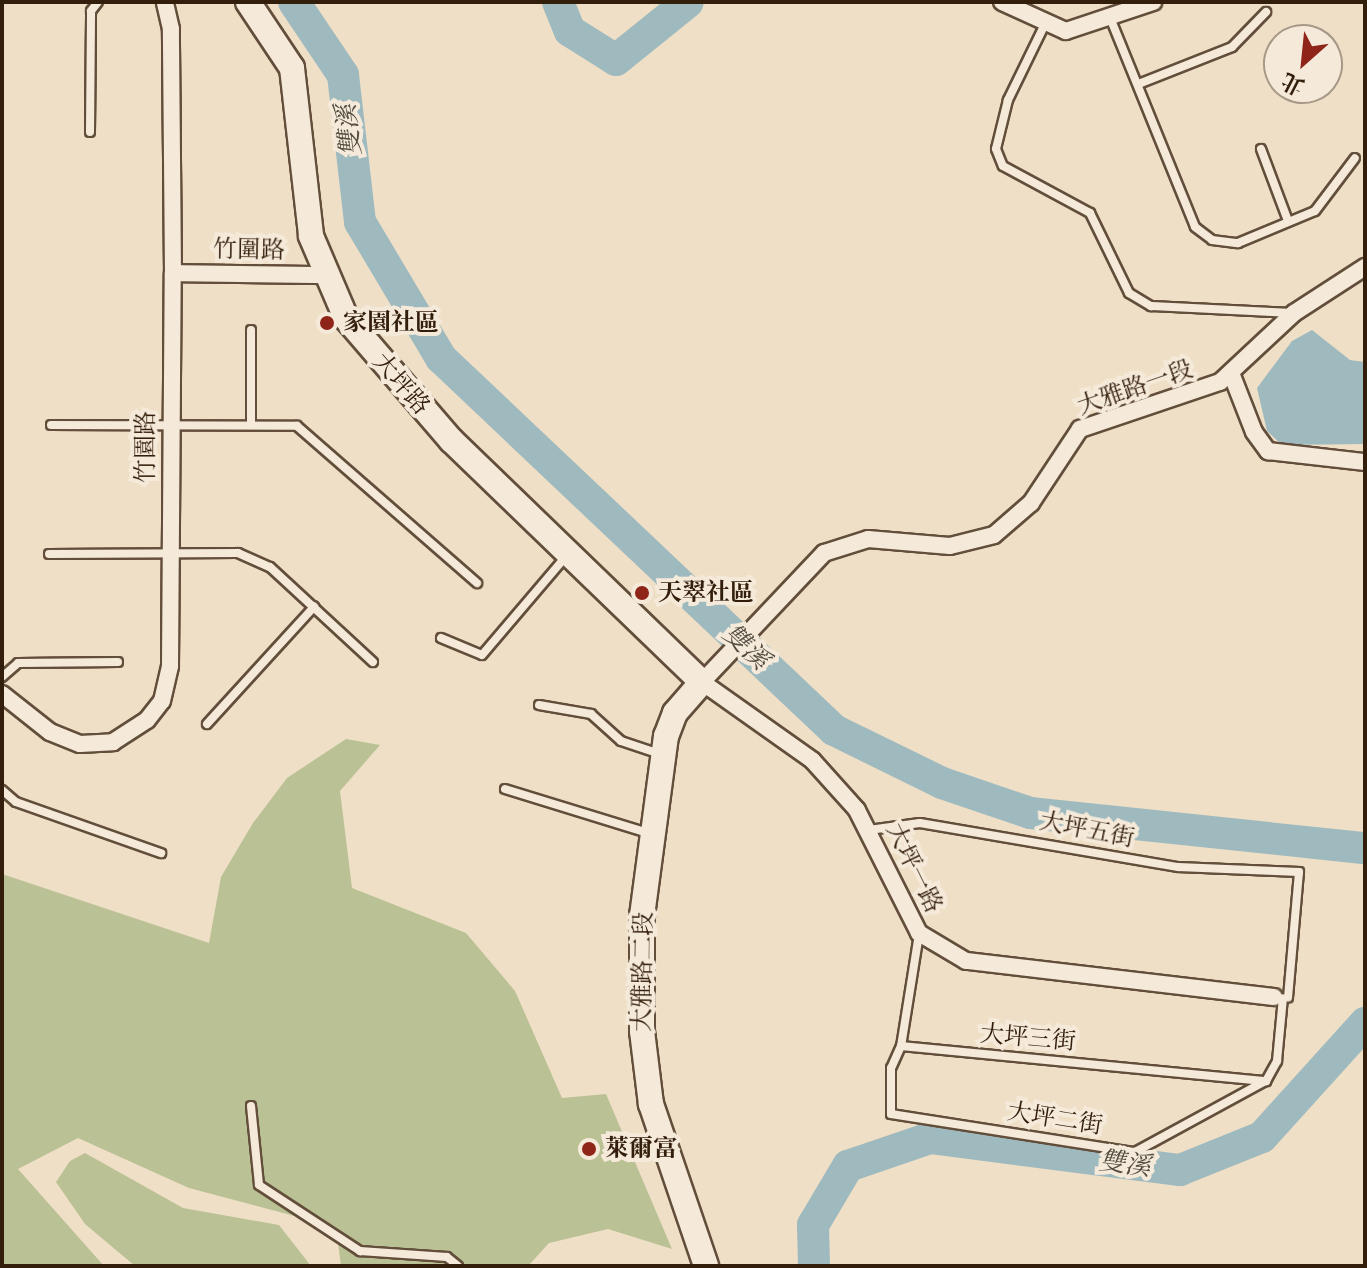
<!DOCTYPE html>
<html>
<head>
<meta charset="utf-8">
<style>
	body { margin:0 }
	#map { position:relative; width:1367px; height:1268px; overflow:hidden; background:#efdfc6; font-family:"IM FELL French Canon","Noto Serif TC",serif }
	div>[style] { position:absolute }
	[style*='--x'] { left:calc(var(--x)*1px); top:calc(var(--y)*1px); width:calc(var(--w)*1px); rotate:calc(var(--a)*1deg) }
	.green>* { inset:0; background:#bac194 }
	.water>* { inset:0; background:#9fbabf }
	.river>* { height:32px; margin:-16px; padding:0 16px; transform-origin:16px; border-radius:16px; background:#9fbabf }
	.roads { filter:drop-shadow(2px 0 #624e3a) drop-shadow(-2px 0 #624e3a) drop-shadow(0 2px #624e3a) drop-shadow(0 -2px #624e3a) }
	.lane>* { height:8px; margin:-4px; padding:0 4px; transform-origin:4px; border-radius:4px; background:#f5eada }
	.street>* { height:16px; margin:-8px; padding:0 8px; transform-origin:8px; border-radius:8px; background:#f5eada }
	.secondary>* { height:24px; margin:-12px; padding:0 12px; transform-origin:12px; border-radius:12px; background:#f5eada }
	.dots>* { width:22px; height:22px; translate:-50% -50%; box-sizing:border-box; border:4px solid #f5eada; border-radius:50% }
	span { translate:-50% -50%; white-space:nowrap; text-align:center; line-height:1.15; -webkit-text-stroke:8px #f5eada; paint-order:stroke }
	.street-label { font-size:24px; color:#331d0b }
	.poi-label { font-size:24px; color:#331d0b; font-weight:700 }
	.left { translate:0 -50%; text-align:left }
	.water-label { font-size:26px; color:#534c41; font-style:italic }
	.frame { position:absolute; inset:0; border:4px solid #331d0b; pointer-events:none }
	.north { position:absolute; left:1263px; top:24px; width:80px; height:80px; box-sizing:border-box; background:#f5eada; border:2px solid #a79887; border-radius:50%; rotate:207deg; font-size:22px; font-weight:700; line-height:32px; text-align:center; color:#331d0b }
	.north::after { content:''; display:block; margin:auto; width:28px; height:36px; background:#8f2418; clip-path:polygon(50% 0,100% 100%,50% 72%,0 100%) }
</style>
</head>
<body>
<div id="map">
	<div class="green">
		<i style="clip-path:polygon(346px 739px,380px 745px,340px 791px,352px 888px,466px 933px,515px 991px,562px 1098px,606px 1094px,672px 1249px,608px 1229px,549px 1243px,528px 1266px,341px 1266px,336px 1227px,189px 1188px,78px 1138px,18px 1169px,104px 1266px,2px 1266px,2px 874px,209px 943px,221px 877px,253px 823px,287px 778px)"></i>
		<i style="clip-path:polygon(85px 1153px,183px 1208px,279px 1225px,311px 1266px,135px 1266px,85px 1224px,56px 1182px,70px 1161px)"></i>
	</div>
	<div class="water">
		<i style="clip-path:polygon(1312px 330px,1350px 360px,1365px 362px,1365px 444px,1282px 445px,1267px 431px,1257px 388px,1292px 341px)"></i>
	</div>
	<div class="river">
		<i style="--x:294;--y:2;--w:88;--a:56.1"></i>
		<i style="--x:343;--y:75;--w:148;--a:83.4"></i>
		<i style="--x:360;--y:222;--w:158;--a:59.2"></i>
		<i style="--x:441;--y:358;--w:541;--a:43.43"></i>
		<i style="--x:834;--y:730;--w:120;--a:26.1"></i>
		<i style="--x:942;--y:783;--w:93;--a:18.8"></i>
		<i style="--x:1030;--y:813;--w:337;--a:6"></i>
		<i style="--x:558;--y:2;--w:31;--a:68"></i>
		<i style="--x:570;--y:31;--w:54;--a:32.2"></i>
		<i style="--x:616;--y:60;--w:92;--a:-38.9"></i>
		<i style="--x:814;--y:1266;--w:41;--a:-91.4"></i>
		<i style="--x:813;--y:1225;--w:69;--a:-59.3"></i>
		<i style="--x:848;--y:1166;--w:87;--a:-18.9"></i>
		<i style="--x:930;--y:1138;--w:252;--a:7.3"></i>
		<i style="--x:1180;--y:1170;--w:88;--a:-21.9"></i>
		<i style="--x:1262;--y:1137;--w:154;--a:-47.9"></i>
	</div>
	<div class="roads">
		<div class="lane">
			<i style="--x:1111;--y:20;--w:223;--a:67.9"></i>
			<i style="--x:1195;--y:227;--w:21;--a:37"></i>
			<i style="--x:1212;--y:240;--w:26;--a:7"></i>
			<i style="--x:1238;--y:243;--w:83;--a:-22.6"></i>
			<i style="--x:1315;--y:211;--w:66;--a:-53"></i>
			<i style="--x:1045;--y:24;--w:85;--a:116"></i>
			<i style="--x:1008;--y:100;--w:50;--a:103.8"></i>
			<i style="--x:996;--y:149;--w:18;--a:68"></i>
			<i style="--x:1003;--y:166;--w:99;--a:28.4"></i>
			<i style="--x:1090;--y:213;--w:89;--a:64"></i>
			<i style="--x:1129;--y:293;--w:26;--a:31"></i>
			<i style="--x:1151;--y:306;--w:142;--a:2.8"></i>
			<i style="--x:1141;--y:83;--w:98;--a:-21.6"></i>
			<i style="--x:1232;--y:47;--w:49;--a:-45.8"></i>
			<i style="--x:90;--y:132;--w:121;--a:-89.5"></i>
			<i style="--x:91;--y:11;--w:11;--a:-52"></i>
			<i style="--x:1261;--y:149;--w:77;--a:69.4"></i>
			<i style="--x:251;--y:330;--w:92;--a:90"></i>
			<i style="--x:51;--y:425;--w:246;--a:0.2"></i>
			<i style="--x:297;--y:426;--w:239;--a:41.1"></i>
			<i style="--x:49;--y:554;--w:189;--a:-0.3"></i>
			<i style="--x:238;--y:553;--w:35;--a:24"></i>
			<i style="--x:270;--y:567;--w:140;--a:42.7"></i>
			<i style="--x:441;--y:638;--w:44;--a:22.5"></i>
			<i style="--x:482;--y:655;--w:131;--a:-49.6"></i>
			<i style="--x:2;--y:677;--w:21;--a:-41"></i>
			<i style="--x:18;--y:663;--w:100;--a:-0.6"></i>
			<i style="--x:539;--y:705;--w:53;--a:9.8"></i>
			<i style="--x:591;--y:714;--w:40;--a:42"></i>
			<i style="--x:621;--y:741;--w:41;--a:18.4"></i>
			<i style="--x:207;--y:724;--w:159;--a:-47.6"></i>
			<i style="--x:505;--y:789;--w:150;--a:17.1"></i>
			<i style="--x:2;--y:790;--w:18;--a:41"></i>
			<i style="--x:16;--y:802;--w:154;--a:19.4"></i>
			<i style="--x:869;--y:830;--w:51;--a:-7.8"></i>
			<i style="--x:920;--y:823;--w:262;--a:9.7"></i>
			<i style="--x:1178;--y:867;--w:121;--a:2.4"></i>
			<i style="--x:1299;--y:872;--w:126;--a:95"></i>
			<i style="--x:919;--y:934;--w:113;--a:99.1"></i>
			<i style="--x:901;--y:1046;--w:367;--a:5.5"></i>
			<i style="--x:901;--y:1046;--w:24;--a:114"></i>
			<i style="--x:891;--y:1068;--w:46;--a:90"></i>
			<i style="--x:891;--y:1114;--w:247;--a:8.9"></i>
			<i style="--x:1135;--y:1152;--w:148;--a:-28.6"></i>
			<i style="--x:1266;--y:1081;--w:23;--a:-61"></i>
			<i style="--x:1277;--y:1061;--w:63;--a:-84.6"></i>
			<i style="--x:251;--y:1106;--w:79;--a:84.2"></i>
			<i style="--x:259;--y:1185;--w:121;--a:33.2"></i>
			<i style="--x:360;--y:1251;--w:87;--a:3.9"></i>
			<i style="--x:447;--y:1257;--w:14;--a:39"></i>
		</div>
		<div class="street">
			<i style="--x:1002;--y:2;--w:70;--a:24.4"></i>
			<i style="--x:1066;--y:31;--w:92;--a:-18.4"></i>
			<i style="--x:173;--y:273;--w:151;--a:0.8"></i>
			<i style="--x:1231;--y:373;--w:63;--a:68.7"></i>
			<i style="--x:1254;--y:432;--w:24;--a:54"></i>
			<i style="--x:1268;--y:451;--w:98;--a:6.5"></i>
			<i style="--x:2;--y:694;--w:61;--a:38.4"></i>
			<i style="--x:50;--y:732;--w:32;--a:22"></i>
			<i style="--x:80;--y:744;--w:33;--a:-3"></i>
			<i style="--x:113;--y:742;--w:40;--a:-32.9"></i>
			<i style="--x:147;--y:720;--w:24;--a:-52"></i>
			<i style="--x:162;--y:701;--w:36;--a:-77"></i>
			<i style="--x:170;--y:666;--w:393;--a:-89.6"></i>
			<i style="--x:173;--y:273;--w:244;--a:-90.5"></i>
			<i style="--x:171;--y:29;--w:28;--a:-103"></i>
			<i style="--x:1274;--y:997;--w:310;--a:-173.3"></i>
			<i style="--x:966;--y:961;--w:55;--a:-149.2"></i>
			<i style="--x:919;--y:933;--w:138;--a:-116.8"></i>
			<i style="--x:857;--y:810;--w:67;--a:-132"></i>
			<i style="--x:812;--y:760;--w:135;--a:-144.7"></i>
			<i style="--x:702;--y:682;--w:178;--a:-46.6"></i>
			<i style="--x:824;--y:553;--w:46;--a:-17.7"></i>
			<i style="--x:868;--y:539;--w:82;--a:4.9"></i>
			<i style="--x:950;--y:546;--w:45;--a:-14"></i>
			<i style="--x:994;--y:535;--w:49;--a:-40.9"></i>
			<i style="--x:1031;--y:503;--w:89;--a:-56.5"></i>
			<i style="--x:1080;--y:429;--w:148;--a:-18.6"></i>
			<i style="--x:1220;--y:382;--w:101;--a:-43"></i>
			<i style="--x:1294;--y:313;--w:85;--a:-32.9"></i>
		</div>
		<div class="secondary">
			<i style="--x:248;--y:2;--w:79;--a:56.3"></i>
			<i style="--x:292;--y:68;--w:169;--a:83.5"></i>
			<i style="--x:311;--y:236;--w:89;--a:66.9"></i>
			<i style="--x:346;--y:318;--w:161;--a:49.3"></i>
			<i style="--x:451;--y:440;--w:349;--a:44"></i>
			<i style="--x:702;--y:682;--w:41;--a:131.1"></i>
			<i style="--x:675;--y:713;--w:25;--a:111"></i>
			<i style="--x:666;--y:736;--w:181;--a:97.6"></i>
			<i style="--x:642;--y:915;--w:116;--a:90"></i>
			<i style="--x:642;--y:1031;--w:74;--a:83"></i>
			<i style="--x:651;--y:1104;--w:171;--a:71.2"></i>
		</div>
	</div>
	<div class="dots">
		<i style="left:327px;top:323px;background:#8f2418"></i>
		<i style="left:642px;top:593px;background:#8f2418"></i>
		<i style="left:589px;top:1149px;background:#8f2418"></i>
	</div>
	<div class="street-label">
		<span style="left:249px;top:250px;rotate:1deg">竹圍路</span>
		<span style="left:401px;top:384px;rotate:49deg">大坪路</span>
		<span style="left:1135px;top:388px;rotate:-19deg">大雅路一段</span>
		<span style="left:146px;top:447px;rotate:-90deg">竹園路</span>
		<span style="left:1087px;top:830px;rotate:11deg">大坪五街</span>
		<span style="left:914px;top:868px;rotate:64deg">大坪一路</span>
		<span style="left:643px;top:972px;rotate:-89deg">大雅路二段</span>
		<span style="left:1028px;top:1038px;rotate:5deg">大坪三街</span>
		<span style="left:1055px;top:1119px;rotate:9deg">大坪二街</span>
	</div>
	<div class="poi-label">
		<span class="left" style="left:343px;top:323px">家園社區</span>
		<span class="left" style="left:658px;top:593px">天翠社區</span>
		<span class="left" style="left:605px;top:1149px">萊爾富</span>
	</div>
	<div class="water-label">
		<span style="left:349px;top:130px;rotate:-97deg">雙溪</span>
		<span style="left:746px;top:647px;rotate:43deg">雙溪</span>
		<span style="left:1125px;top:1164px;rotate:7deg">雙溪</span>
	</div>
	<div class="frame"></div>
	<div class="north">北</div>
</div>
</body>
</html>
